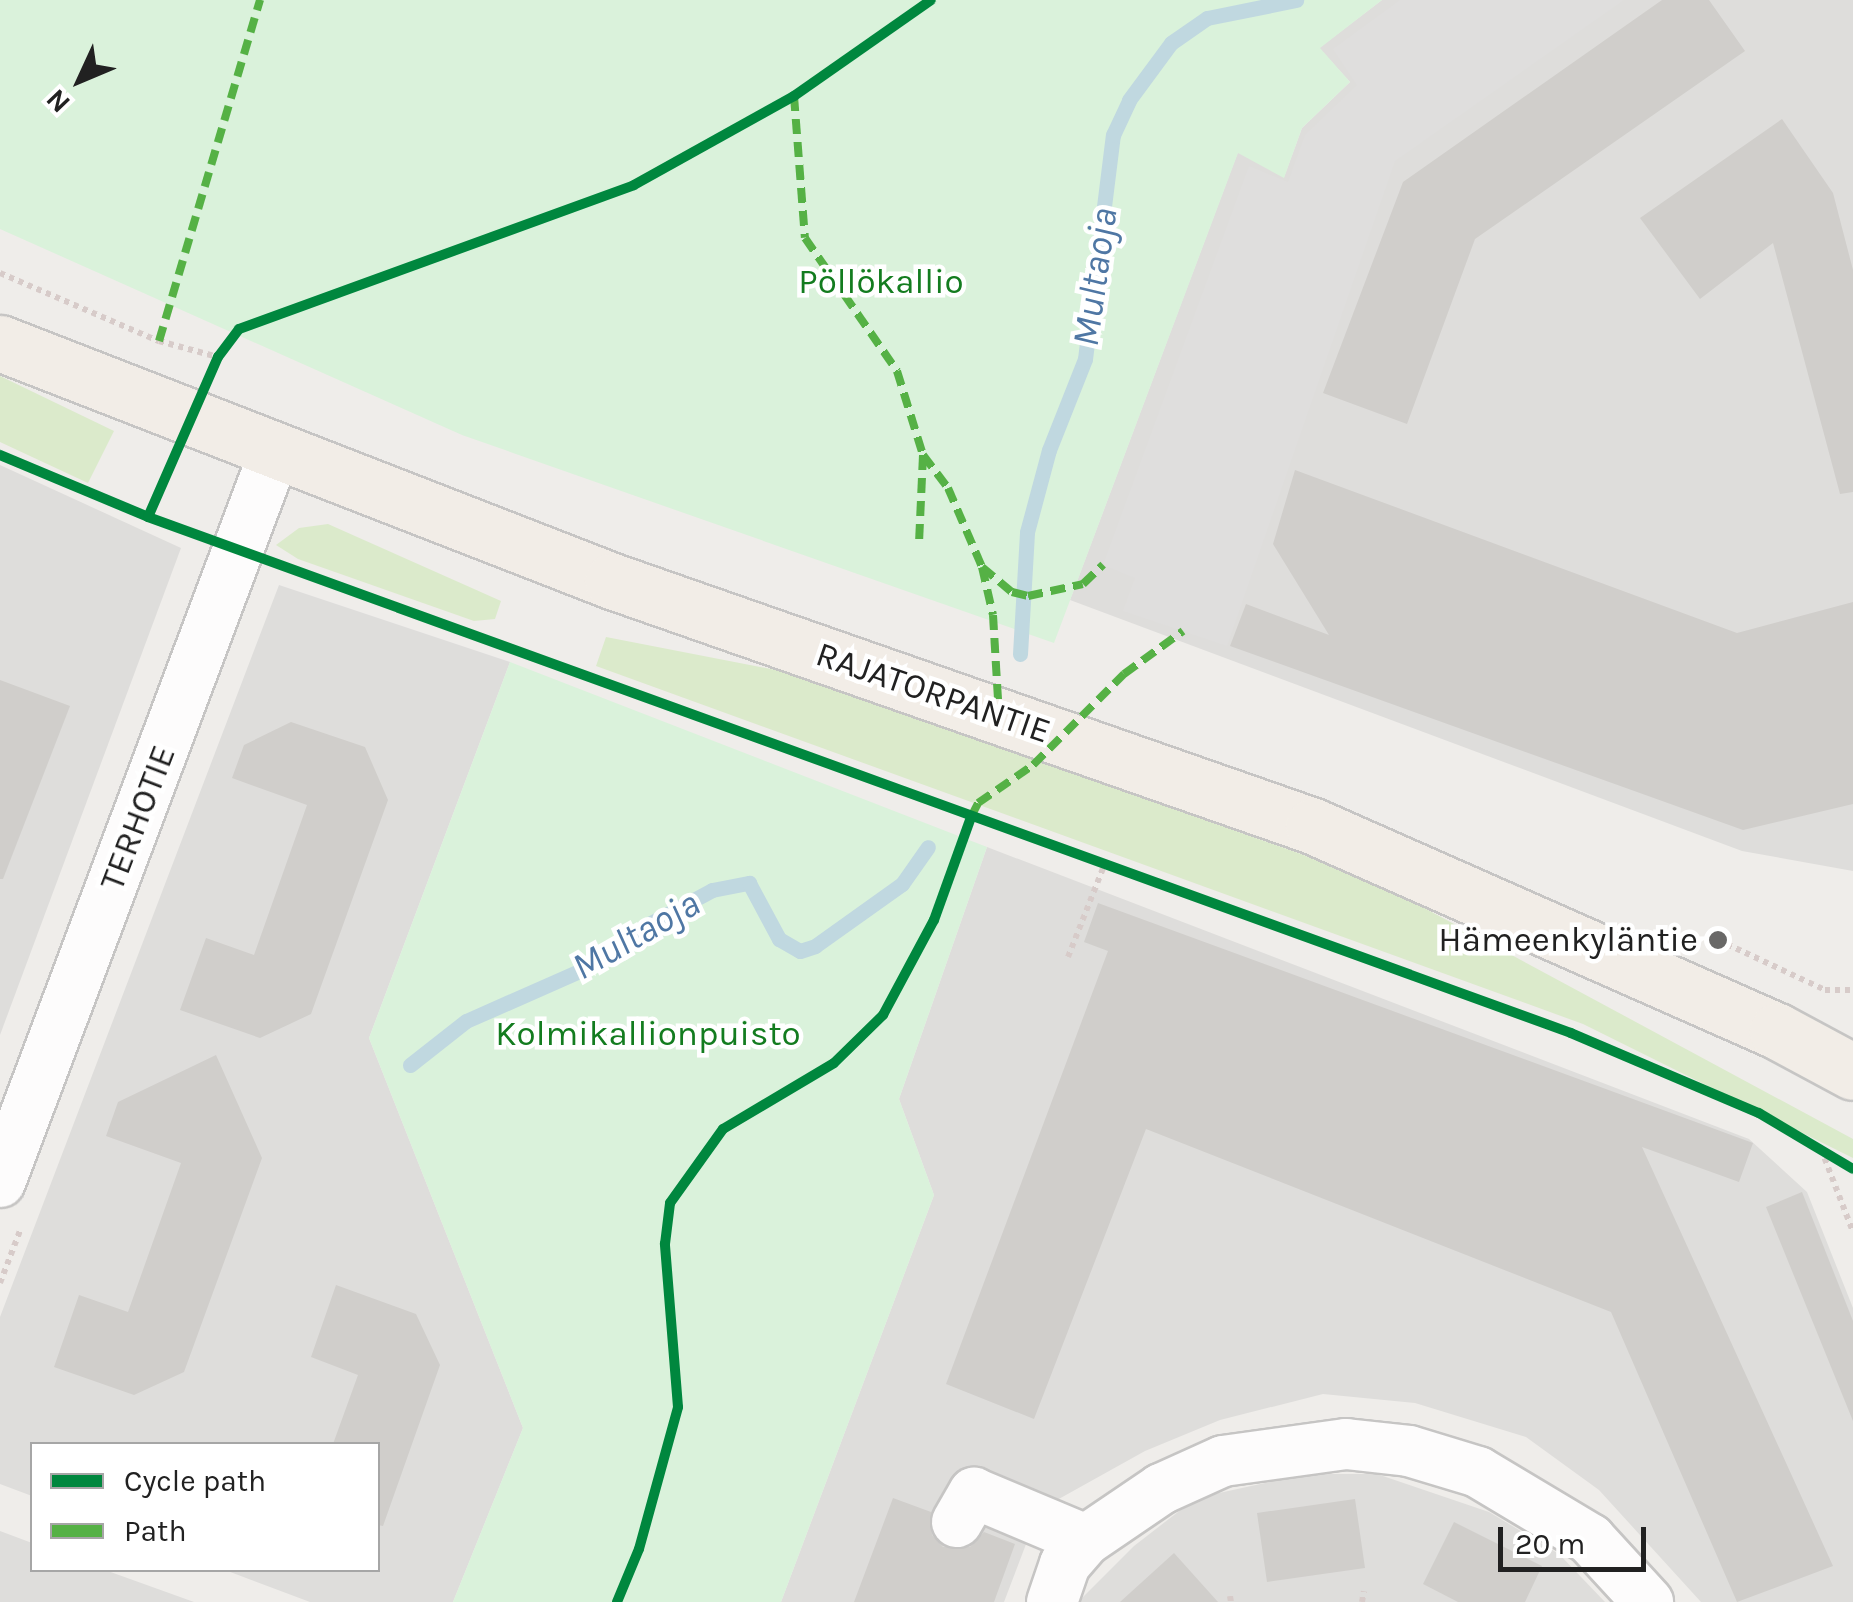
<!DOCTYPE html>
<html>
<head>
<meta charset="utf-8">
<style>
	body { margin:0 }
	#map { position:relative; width:1853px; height:1602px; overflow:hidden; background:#efedea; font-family:Karla,sans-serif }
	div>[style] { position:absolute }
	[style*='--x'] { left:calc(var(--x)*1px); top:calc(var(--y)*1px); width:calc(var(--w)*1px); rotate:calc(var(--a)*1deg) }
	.residential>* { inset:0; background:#dedddb }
	.grass>* { inset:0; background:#dbeacb }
	.park>* { inset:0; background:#daf2db }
	.parking>* { inset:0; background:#dfdedd }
	.stream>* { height:15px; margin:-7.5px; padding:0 7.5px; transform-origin:7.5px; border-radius:7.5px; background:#c0d8e0 }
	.building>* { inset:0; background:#d0cecb }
	.path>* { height:6px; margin-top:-3px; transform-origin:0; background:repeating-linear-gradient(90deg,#d7cbc9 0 5px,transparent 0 10px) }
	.roads { filter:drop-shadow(2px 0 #c6c5c4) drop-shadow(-2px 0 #c6c5c4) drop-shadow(0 2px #c6c5c4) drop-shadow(0 -2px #c6c5c4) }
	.minor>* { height:50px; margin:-25px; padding:0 25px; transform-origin:25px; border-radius:25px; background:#fdfcfc }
	.major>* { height:55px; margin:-27.5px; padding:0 27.5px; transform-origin:27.5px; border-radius:27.5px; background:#f2ede7 }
	.quiet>* { height:8px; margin-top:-4px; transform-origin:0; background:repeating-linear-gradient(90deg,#55b145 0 15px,transparent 0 23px) }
	.cycleway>* { height:10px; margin:-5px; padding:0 5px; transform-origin:5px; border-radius:5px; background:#00873e }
	.dots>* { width:28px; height:28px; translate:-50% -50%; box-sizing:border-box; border:5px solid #fff; border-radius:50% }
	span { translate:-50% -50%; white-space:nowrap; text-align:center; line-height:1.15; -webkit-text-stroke:9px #fff; paint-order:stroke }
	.park-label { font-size:35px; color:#137c1f }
	.street-label { font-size:35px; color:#212121 }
	.poi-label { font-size:35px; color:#212121 }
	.right { translate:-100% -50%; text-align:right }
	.water-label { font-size:38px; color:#4f77a4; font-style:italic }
	.legend { position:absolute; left:30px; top:1442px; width:350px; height:130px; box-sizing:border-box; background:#fff; border:2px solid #a6a6a6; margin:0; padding:12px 18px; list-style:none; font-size:30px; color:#212121 }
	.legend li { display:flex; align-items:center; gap:20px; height:50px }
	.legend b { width:50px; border:2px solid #a6a6a6 }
	.north { position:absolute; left:30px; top:30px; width:100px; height:100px; -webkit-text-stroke:8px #fff; paint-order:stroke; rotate:226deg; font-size:28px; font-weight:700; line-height:40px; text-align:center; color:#212121 }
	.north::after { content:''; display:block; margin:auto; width:35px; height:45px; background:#212121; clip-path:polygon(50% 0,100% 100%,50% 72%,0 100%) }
	.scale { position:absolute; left:1498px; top:1527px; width:148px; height:45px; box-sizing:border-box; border:5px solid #212121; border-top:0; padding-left:12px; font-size:30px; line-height:35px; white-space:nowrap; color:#212121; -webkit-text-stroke:8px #fff; paint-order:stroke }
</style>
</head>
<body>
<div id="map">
	<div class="residential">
		<i style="clip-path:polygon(1382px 0,1853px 0,1853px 871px,1742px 851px,1070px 600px,1238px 152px,1284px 177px,1302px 128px,1350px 82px,1319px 48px)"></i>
		<i style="clip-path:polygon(0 465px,181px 548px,0 1035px)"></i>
		<i style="clip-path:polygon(279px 585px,510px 662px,369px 1038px,523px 1428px,453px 1602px,310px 1602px,225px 1570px,378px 1570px,378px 1444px,32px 1444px,32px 1496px,0 1484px,0 1317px)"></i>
		<i style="clip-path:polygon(987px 847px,1749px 1139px,1807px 1192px,1853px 1308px,1853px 1602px,1701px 1602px,1599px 1490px,1526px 1437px,1415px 1403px,1323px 1394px,1220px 1420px,1145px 1451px,1039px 1510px,1004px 1602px,781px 1602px,934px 1195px,899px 1099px)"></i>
		<i style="clip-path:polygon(1307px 1474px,1377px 1474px,1489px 1512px,1559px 1554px,1605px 1602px,1078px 1602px,1134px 1546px,1196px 1498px)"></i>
		<i style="clip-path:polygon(0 1531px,32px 1543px,32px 1570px,105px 1570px,194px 1602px,0 1602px)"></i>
	</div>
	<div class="grass">
		<i style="clip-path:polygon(0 376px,114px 431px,88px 483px,0 442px)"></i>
		<i style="clip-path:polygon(328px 524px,501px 601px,495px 619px,474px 621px,298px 559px,276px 545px,299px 528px)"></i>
		<i style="clip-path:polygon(606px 637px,786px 672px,1301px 854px,1402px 896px,1853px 1139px,1853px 1158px,1583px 1024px,596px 666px)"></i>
	</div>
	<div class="park">
		<i style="clip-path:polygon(0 0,1382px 0,1320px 48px,1350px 82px,1302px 128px,1284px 178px,1238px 153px,1054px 643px,462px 435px,0 229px)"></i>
		<i style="clip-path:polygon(510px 662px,987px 847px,899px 1099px,934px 1195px,781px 1602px,453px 1602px,523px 1428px,369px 1038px)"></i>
	</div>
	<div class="parking">
		<i style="clip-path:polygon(1400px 0,1624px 0,1395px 161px,1227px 646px,1123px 611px,1135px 578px,1103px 565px,1249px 166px,1288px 182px,1305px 135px,1357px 85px,1333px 49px)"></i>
	</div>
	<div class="stream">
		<i style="--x:1020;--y:654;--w:122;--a:-86.7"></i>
		<i style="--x:1027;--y:532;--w:85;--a:-75"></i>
		<i style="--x:1049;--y:450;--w:98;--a:-68.4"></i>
		<i style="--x:1085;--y:359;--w:226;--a:-82.9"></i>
		<i style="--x:1113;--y:135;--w:38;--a:-65"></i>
		<i style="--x:1129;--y:100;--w:71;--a:-53.6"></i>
		<i style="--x:1171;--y:43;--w:44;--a:-34.8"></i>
		<i style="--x:1207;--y:18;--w:91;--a:-11.4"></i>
		<i style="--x:410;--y:1065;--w:71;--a:-38.2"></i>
		<i style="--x:466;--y:1021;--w:131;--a:-23.8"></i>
		<i style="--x:586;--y:968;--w:72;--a:-35.4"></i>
		<i style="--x:645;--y:926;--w:76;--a:-28.2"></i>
		<i style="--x:712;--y:890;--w:38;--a:-11"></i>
		<i style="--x:749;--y:883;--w:64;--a:61.8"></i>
		<i style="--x:779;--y:939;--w:24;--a:30"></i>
		<i style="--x:800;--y:951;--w:16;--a:-18"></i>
		<i style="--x:815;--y:946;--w:107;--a:-35.5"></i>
		<i style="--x:902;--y:884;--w:45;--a:-54.9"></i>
	</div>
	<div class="building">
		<i style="clip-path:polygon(1662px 0,1709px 0,1745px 51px,1475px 239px,1407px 424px,1323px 393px,1403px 182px)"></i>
		<i style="clip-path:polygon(1782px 119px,1833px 193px,1853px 270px,1853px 492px,1840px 494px,1773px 243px,1700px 299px,1640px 218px)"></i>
		<i style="clip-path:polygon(1295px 470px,1737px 633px,1853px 602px,1853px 804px,1743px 830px,1230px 646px,1246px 604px,1329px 635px,1273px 544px)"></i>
		<i style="clip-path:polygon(0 680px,70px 706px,3px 879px,0 879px)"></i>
		<i style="clip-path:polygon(291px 722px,365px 747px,388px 800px,311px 1014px,260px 1038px,180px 1010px,206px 938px,254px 955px,307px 805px,232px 778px,244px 745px)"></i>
		<i style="clip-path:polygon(1098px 903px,1753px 1143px,1739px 1182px,1642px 1147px,1833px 1566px,1737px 1602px,1611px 1312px,1146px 1129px,1034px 1419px,946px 1384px,1108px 951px,1084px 942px)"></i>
		<i style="clip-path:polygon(216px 1055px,262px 1158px,184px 1372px,134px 1395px,54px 1367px,79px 1295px,128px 1312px,181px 1163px,106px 1136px,118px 1102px)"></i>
		<i style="clip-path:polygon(1802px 1192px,1853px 1321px,1853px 1421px,1766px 1207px)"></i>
		<i style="clip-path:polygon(336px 1285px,416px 1314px,440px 1365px,383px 1526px,378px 1525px,378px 1444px,333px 1444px,358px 1375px,311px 1357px)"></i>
		<i style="clip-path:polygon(893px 1498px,931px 1512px,932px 1535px,943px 1547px,970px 1547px,984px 1532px,1015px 1544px,994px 1602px,854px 1602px)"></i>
		<i style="clip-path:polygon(1355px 1499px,1365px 1568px,1267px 1582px,1257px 1513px)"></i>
		<i style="clip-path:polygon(1454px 1522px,1542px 1566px,1525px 1602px,1458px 1602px,1423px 1584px)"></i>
		<i style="clip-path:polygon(1174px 1553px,1218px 1602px,1120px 1602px)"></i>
	</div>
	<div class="path">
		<i style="--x:0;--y:273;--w:173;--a:23.2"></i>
		<i style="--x:159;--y:341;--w:61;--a:15.2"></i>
		<i style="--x:1718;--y:940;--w:118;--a:25"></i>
		<i style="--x:1825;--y:990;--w:28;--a:0"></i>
		<i style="--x:1068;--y:957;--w:101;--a:-68.5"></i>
		<i style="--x:1821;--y:1149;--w:89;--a:68.9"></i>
		<i style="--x:0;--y:1283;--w:59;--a:-69.1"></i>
		<i style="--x:1230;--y:1596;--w:6;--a:81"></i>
		<i style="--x:1362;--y:1602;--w:11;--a:-80"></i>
	</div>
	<div class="roads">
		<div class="minor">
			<i style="--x:0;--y:1182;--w:778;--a:-69.37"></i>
			<i style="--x:957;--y:1522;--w:34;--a:-60"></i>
			<i style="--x:974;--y:1493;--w:121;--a:22.8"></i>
			<i style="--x:1052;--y:1602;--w:40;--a:-71.1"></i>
			<i style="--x:1065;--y:1564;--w:32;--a:-49"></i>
			<i style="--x:1086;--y:1540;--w:91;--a:-34.2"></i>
			<i style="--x:1161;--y:1489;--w:68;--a:-24.3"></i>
			<i style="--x:1223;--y:1461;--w:124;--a:-7.9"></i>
			<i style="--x:1346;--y:1444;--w:63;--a:6.3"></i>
			<i style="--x:1409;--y:1451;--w:72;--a:16.9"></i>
			<i style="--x:1478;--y:1472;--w:131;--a:30.9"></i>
			<i style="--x:1590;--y:1539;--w:86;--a:47.4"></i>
		</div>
		<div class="major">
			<i style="--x:0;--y:343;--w:657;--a:21.25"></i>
			<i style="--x:612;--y:581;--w:743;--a:19.26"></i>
			<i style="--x:1313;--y:826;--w:507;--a:23.84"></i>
			<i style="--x:1777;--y:1031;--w:86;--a:28.3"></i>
		</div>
	</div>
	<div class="quiet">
		<i style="--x:794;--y:96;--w:142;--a:85.6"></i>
		<i style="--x:805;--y:238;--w:162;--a:55.3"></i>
		<i style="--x:897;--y:371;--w:88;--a:72.8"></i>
		<i style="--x:923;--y:455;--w:89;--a:92.6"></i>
		<i style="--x:159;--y:341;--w:356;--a:-73.5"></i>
		<i style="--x:923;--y:455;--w:41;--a:52.9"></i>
		<i style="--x:948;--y:488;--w:86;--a:66.7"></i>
		<i style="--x:982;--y:567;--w:39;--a:40"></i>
		<i style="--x:1012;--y:592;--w:16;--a:14"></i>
		<i style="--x:1028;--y:596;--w:56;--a:-12.3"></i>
		<i style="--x:1083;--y:584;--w:28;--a:-44"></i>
		<i style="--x:982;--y:567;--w:49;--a:77.1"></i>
		<i style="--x:993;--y:615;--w:100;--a:86.6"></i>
		<i style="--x:971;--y:817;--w:16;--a:-63"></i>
		<i style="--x:978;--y:803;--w:67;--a:-34.6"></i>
		<i style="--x:1033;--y:765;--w:129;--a:-45"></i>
		<i style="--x:1124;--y:674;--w:73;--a:-36.1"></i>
	</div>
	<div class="cycleway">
		<i style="--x:0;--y:455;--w:160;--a:22.7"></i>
		<i style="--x:148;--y:517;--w:1514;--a:19.93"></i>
		<i style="--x:1571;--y:1033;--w:204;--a:23.1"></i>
		<i style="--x:1759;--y:1113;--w:109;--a:30.8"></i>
		<i style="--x:148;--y:517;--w:175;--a:-66.4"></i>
		<i style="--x:218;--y:357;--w:35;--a:-53"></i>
		<i style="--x:239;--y:329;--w:420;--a:-20"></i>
		<i style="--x:634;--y:185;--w:183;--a:-29.1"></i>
		<i style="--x:794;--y:96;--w:167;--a:-35"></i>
		<i style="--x:617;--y:1602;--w:57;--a:-67.5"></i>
		<i style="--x:639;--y:1549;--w:147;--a:-74.6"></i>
		<i style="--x:678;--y:1407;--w:164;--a:-94.6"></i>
		<i style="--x:665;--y:1244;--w:41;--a:-83"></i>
		<i style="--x:670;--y:1203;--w:91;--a:-54.4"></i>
		<i style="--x:723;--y:1129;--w:129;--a:-30.7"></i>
		<i style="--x:834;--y:1063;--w:69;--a:-44.4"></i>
		<i style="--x:883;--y:1015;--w:108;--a:-61.8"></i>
		<i style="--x:934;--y:920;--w:109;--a:-70.2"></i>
	</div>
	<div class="dots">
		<i style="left:1718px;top:940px;background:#696867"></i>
	</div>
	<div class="park-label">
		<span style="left:881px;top:282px">Pöllökallio</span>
		<span style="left:648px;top:1034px">Kolmikallionpuisto</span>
	</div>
	<div class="street-label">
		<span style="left:933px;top:693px;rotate:19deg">RAJATORPANTIE</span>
		<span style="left:138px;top:818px;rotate:-69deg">TERHOTIE</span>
	</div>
	<div class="poi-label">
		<span class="right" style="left:1698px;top:940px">Hämeenkyläntie</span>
	</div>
	<div class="water-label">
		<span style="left:1095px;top:277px;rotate:-82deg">Multaoja</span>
		<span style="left:636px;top:935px;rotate:-30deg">Multaoja</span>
	</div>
	<ul class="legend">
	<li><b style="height:12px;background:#00873e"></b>Cycle path</li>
	<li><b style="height:12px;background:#55b145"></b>Path</li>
	</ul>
	<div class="north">N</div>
	<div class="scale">20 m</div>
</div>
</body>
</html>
